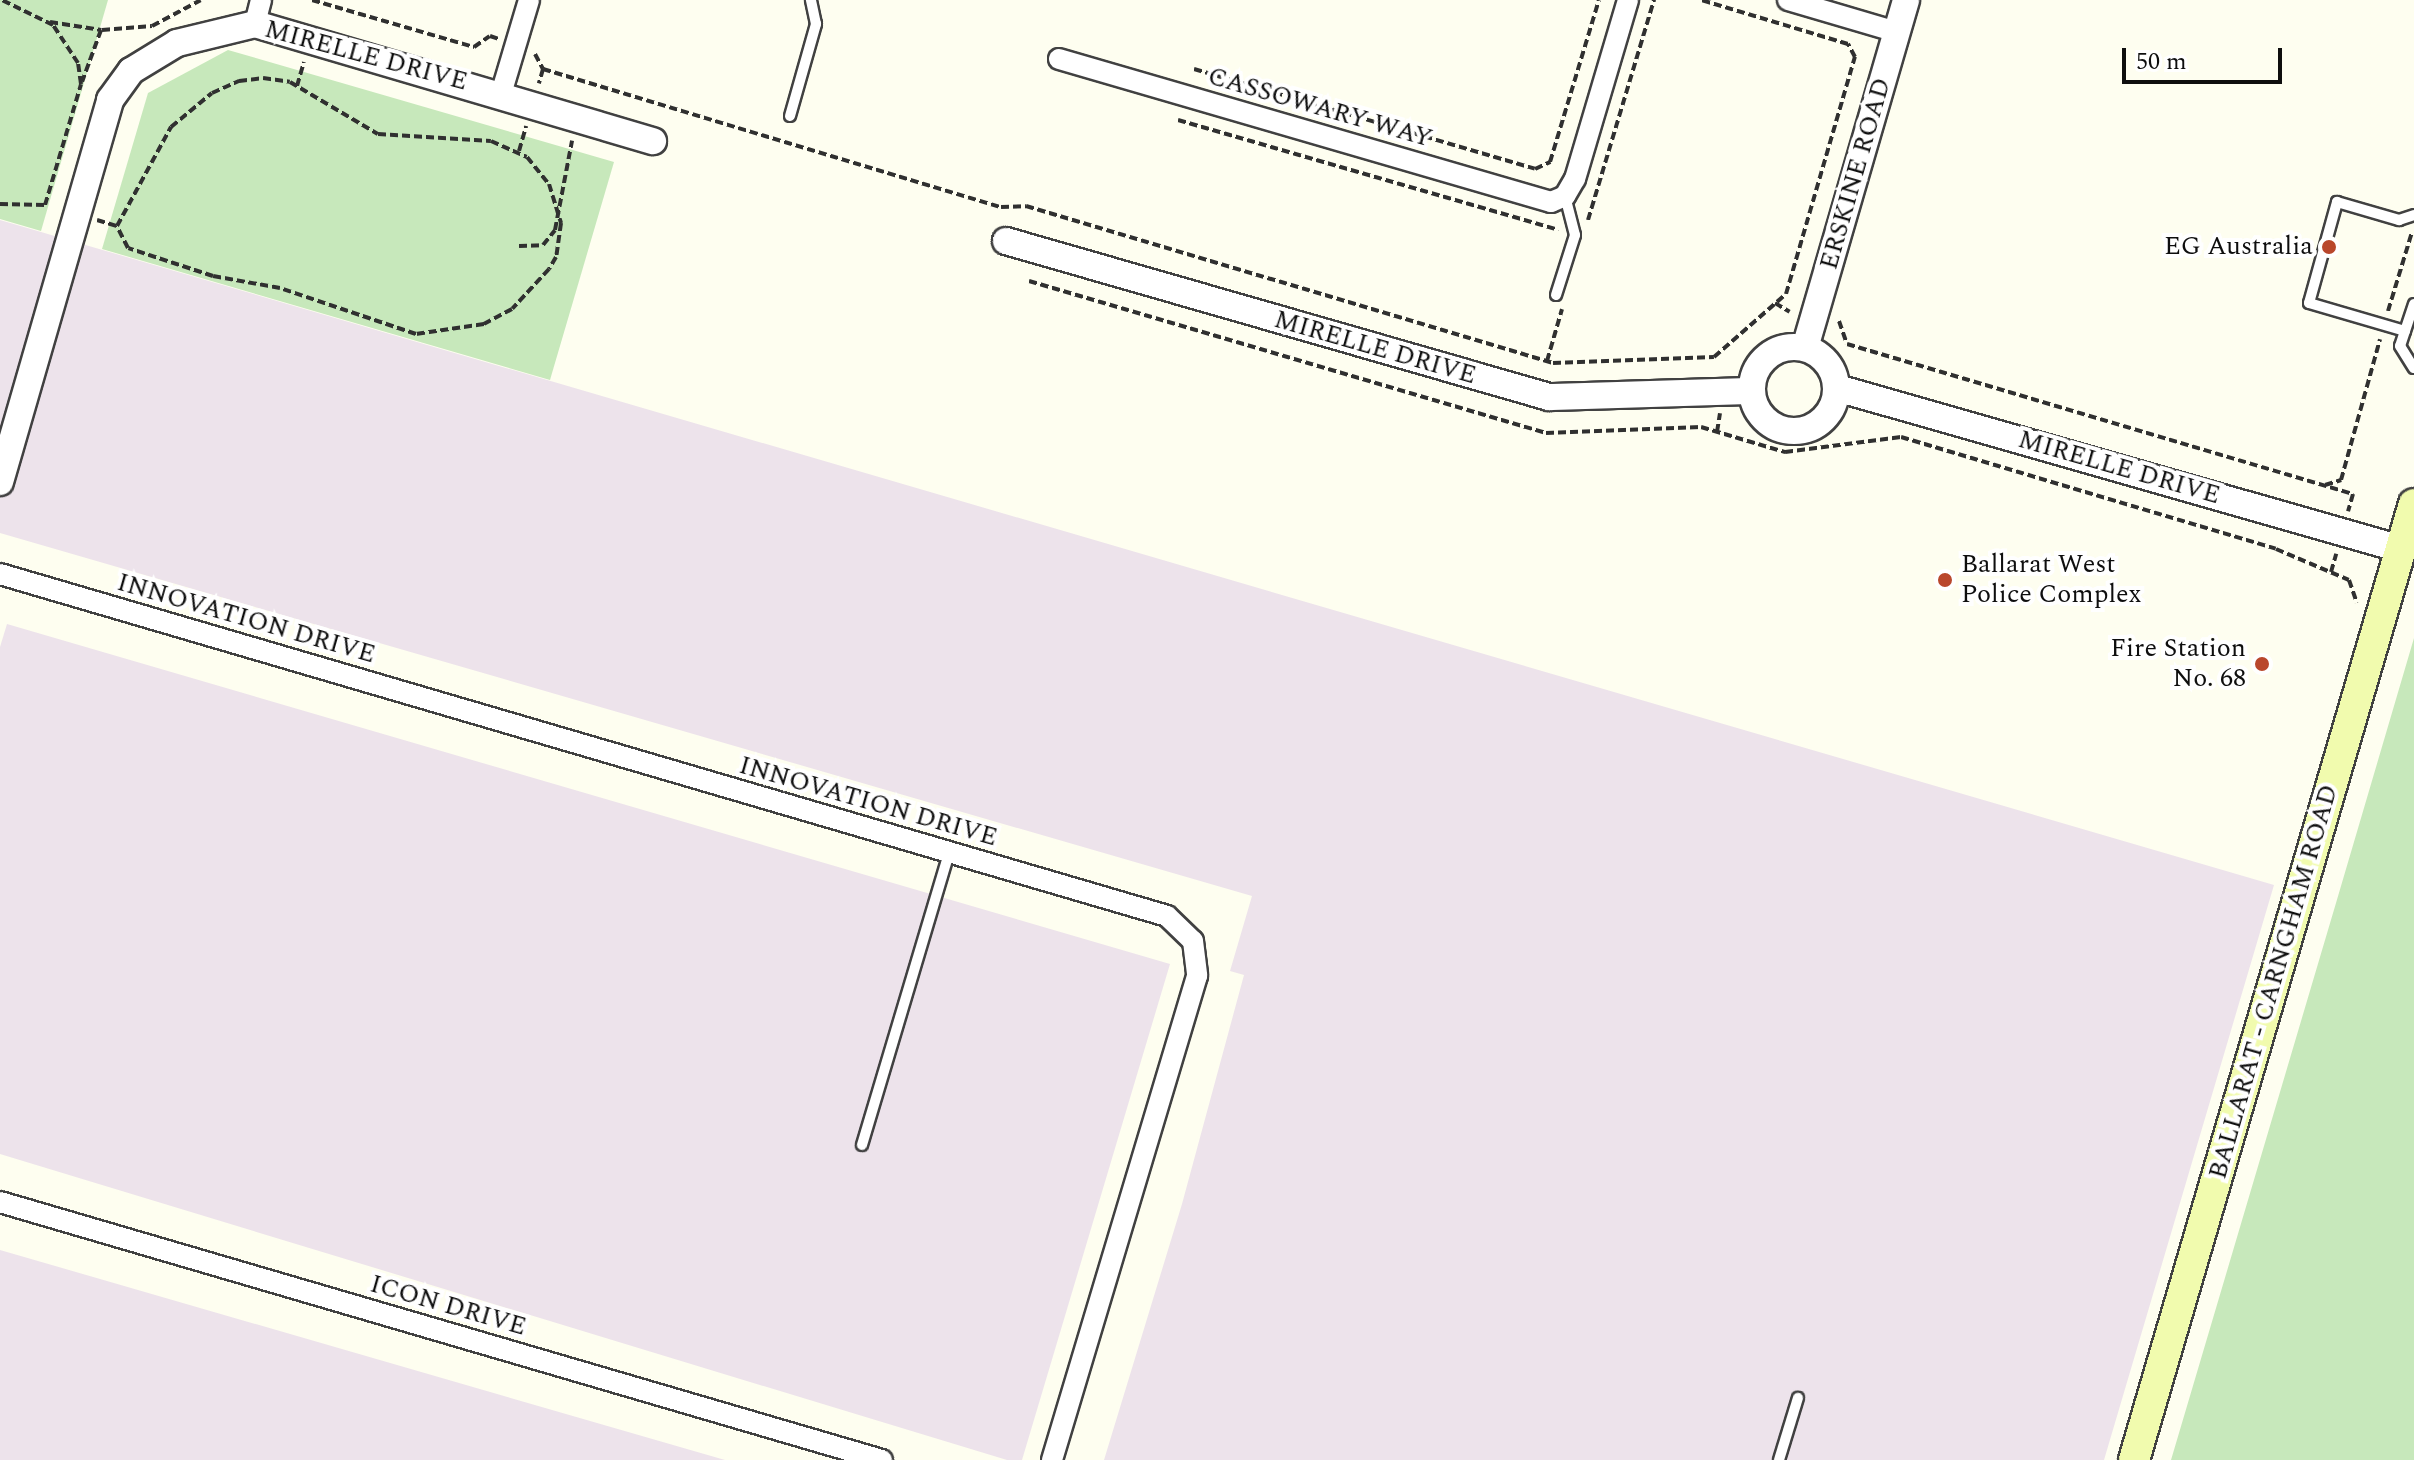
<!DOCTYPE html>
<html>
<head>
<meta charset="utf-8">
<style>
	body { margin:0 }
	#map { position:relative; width:2414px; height:1460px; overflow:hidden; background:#fefef0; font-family:Spectral,serif }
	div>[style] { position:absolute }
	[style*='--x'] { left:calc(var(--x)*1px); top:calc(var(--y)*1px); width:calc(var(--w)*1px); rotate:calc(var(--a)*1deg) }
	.industrial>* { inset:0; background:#ede3eb }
	.green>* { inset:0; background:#c7e8bb }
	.path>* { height:4px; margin-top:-2px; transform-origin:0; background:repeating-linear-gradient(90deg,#303030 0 8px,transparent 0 12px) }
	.roads { filter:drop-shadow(2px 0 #414141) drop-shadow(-2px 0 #414141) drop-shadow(0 2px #414141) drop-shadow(0 -2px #414141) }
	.service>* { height:10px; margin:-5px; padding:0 5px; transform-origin:5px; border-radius:5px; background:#fff }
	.minor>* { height:20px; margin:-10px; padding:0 10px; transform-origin:10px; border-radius:10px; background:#fff }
	.tertiary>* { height:26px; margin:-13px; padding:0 13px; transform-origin:13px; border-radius:13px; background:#fff }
	.tertiary>.ring { margin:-13px; padding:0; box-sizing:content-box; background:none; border:26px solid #fff; border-radius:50% }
	.secondary>* { height:30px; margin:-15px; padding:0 15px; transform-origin:15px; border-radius:15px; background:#f1fbae }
	.dots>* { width:22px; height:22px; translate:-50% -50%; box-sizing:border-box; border:4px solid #fff; border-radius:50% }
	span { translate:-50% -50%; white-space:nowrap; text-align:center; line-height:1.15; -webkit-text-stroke:8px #fff; paint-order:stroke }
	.street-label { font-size:26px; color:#0e0e0e }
	.poi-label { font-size:26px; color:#0e0e0e }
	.right { translate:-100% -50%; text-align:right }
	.left { translate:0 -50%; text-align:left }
	.scale { position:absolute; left:2122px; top:48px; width:160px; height:36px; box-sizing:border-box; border:4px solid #0e0e0e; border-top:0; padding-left:10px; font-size:24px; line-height:28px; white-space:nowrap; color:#0e0e0e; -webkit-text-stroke:6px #fff; paint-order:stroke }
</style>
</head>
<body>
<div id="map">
	<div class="industrial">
		<i style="clip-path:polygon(0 220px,2274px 885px,2104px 1460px,1104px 1460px,1182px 1204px,1244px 975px,1230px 971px,1252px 896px,0 533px)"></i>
		<i style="clip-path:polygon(7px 624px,1170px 964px,1022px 1460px,1007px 1460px,0 1154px,0 647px)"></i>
		<i style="clip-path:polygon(0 1250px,725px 1460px,0 1460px)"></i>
	</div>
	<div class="green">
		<i style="clip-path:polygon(0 0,108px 0,41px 231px,0 219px)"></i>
		<i style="clip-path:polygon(228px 50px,614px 162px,550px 380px,102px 249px,148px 93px)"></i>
		<i style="clip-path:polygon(2414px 638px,2414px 1460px,2171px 1460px,2336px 903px)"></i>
	</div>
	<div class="path">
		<i style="--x:312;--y:0;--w:169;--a:16.2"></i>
		<i style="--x:474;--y:47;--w:19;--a:-35"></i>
		<i style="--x:490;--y:36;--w:9;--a:18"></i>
		<i style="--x:50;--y:22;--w:52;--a:8.9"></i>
		<i style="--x:101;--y:30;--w:55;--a:110.1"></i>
		<i style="--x:102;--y:30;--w:50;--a:-4.6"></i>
		<i style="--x:152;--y:26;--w:55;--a:-28"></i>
		<i style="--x:535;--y:54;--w:17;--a:62"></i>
		<i style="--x:543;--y:69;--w:15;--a:106"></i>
		<i style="--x:543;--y:69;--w:478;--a:16.8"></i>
		<i style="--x:1001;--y:207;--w:25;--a:-2"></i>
		<i style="--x:1026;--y:206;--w:550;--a:16.59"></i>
		<i style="--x:1553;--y:363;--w:161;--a:-2.1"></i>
		<i style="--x:1714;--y:357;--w:96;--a:-41.2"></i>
		<i style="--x:1786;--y:294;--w:247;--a:-73.8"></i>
		<i style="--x:1855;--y:57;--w:15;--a:-118"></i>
		<i style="--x:1848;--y:44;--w:153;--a:-163.3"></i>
		<i style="--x:1194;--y:69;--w:355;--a:16.3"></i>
		<i style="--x:1535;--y:169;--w:17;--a:-25"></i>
		<i style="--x:1550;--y:162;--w:169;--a:-73.2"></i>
		<i style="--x:263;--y:78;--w:27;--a:8"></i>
		<i style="--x:290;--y:82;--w:102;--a:30.6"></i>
		<i style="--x:378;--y:134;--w:113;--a:3.5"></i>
		<i style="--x:491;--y:141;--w:39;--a:24"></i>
		<i style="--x:527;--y:157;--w:35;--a:51"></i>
		<i style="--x:549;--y:184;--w:41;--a:72.9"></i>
		<i style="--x:561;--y:223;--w:34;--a:98"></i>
		<i style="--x:556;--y:257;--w:14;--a:120"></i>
		<i style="--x:549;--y:269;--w:54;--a:132.8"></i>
		<i style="--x:512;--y:309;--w:32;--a:152"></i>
		<i style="--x:484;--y:324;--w:69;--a:171.6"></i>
		<i style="--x:416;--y:334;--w:144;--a:-161.3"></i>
		<i style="--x:280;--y:288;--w:68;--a:-169.8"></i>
		<i style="--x:213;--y:276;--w:89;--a:-161.8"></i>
		<i style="--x:128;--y:248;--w:25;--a:-117"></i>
		<i style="--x:117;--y:226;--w:113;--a:-61.4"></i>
		<i style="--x:171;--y:127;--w:53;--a:-39.7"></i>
		<i style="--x:212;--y:93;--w:30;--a:-24"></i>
		<i style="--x:239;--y:81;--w:24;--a:-7"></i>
		<i style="--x:297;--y:86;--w:25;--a:-74"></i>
		<i style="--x:1178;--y:120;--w:396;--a:16.1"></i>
		<i style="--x:519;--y:151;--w:26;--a:-74"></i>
		<i style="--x:0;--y:204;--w:45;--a:1.3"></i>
		<i style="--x:45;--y:205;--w:126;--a:-73.4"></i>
		<i style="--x:81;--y:84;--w:21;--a:-98"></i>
		<i style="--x:78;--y:63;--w:45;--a:-123.3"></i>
		<i style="--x:53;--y:25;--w:57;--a:-153.9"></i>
		<i style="--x:97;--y:220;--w:21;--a:17"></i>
		<i style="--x:1588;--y:220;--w:230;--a:-73.3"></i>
		<i style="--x:519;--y:246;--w:24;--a:-2"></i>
		<i style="--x:543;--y:245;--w:19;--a:-51"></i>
		<i style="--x:555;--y:230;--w:91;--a:-79.2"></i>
		<i style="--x:1029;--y:281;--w:539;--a:16.38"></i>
		<i style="--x:1546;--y:433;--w:155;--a:-2.2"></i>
		<i style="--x:1701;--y:427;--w:88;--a:16.6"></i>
		<i style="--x:1785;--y:452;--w:117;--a:-7.4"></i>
		<i style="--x:1901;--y:437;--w:391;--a:16.6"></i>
		<i style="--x:2276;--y:549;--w:79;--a:23"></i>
		<i style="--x:2349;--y:580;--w:24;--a:71"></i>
		<i style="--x:1775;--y:303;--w:17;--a:31"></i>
		<i style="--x:2388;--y:311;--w:83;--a:-73.1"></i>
		<i style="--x:1839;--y:321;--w:24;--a:71"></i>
		<i style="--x:1847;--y:344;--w:528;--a:16.51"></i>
		<i style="--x:2353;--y:494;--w:18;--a:106"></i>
		<i style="--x:1547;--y:361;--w:54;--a:-73.9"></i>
		<i style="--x:1717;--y:432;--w:19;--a:-81"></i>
		<i style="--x:2325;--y:485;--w:17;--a:-17"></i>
		<i style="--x:2341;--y:480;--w:146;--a:-74.5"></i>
		<i style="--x:2331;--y:572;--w:19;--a:-74"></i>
	</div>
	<div class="roads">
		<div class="service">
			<i style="--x:790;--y:116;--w:96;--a:-74.2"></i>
			<i style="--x:816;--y:24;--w:25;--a:-102"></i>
			<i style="--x:1556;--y:295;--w:63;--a:-72.4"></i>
			<i style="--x:1575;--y:235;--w:40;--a:-104.4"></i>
			<i style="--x:2414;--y:304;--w:44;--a:108.4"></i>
			<i style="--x:2400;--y:346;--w:26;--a:58"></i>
			<i style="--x:2405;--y:331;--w:100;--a:-163.7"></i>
			<i style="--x:2309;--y:303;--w:105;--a:-74.5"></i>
			<i style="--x:2337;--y:202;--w:65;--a:16.2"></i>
			<i style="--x:2399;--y:220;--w:16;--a:-18"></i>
			<i style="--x:862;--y:1145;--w:305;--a:-73.4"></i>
			<i style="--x:1779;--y:1460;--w:65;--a:-73"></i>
		</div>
		<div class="minor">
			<i style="--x:1788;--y:0;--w:114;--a:16.4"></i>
			<i style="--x:255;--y:24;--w:25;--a:-76"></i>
			<i style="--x:1059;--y:59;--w:512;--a:16.21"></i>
			<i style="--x:1551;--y:202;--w:15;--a:-23"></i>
			<i style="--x:1565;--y:196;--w:20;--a:-60"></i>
			<i style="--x:1575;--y:179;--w:187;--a:-73.5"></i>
			<i style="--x:501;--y:94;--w:98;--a:-73.4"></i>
			<i style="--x:0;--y:574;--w:1216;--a:16.33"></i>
			<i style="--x:1167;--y:916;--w:36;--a:44"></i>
			<i style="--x:1193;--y:941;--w:35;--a:83"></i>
			<i style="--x:1197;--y:976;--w:505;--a:106.68"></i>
			<i style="--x:0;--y:1202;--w:919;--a:16.31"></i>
		</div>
		<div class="tertiary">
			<i style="--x:1006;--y:241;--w:565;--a:16.03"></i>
			<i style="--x:1549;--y:397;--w:203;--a:-1.7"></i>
			<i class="ring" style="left:1752px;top:347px;width:58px;height:58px"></i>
			<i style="--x:1805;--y:348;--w:362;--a:-73.8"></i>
			<i style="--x:1837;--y:388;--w:587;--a:15.93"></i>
			<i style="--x:0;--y:482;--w:398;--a:-73.9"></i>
			<i style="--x:110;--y:100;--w:36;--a:-54"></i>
			<i style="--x:131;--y:71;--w:54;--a:-31.3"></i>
			<i style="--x:177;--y:43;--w:80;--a:-13.7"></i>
			<i style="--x:255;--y:24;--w:415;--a:16.4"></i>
		</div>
		<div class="secondary">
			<i style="--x:2134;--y:1460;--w:996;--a:-73.68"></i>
		</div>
	</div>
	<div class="dots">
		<i style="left:2329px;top:247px;background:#b9472c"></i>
		<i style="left:1945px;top:580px;background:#b9472c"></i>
		<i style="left:2262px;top:664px;background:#b9472c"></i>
	</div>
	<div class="street-label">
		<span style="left:366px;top:56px;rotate:15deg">MIRELLE DRIVE</span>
		<span style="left:1320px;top:108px;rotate:16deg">CASSOWARY WAY</span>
		<span style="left:1856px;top:174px;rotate:-74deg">ERSKINE ROAD</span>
		<span style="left:1375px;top:348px;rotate:16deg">MIRELLE DRIVE</span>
		<span style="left:2119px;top:468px;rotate:16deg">MIRELLE DRIVE</span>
		<span style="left:246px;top:619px;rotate:16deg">INNOVATION DRIVE</span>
		<span style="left:868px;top:802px;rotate:16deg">INNOVATION DRIVE</span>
		<span style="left:2274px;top:982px;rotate:-74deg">BALLARAT - CARNGHAM ROAD</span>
		<span style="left:448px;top:1306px;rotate:16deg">ICON DRIVE</span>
	</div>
	<div class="poi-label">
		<span class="right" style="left:2313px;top:247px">EG Australia</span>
		<span class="left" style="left:1961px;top:580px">Ballarat West<br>Police Complex</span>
		<span class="right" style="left:2246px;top:664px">Fire Station<br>No. 68</span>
	</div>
	<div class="scale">50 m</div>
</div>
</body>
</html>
